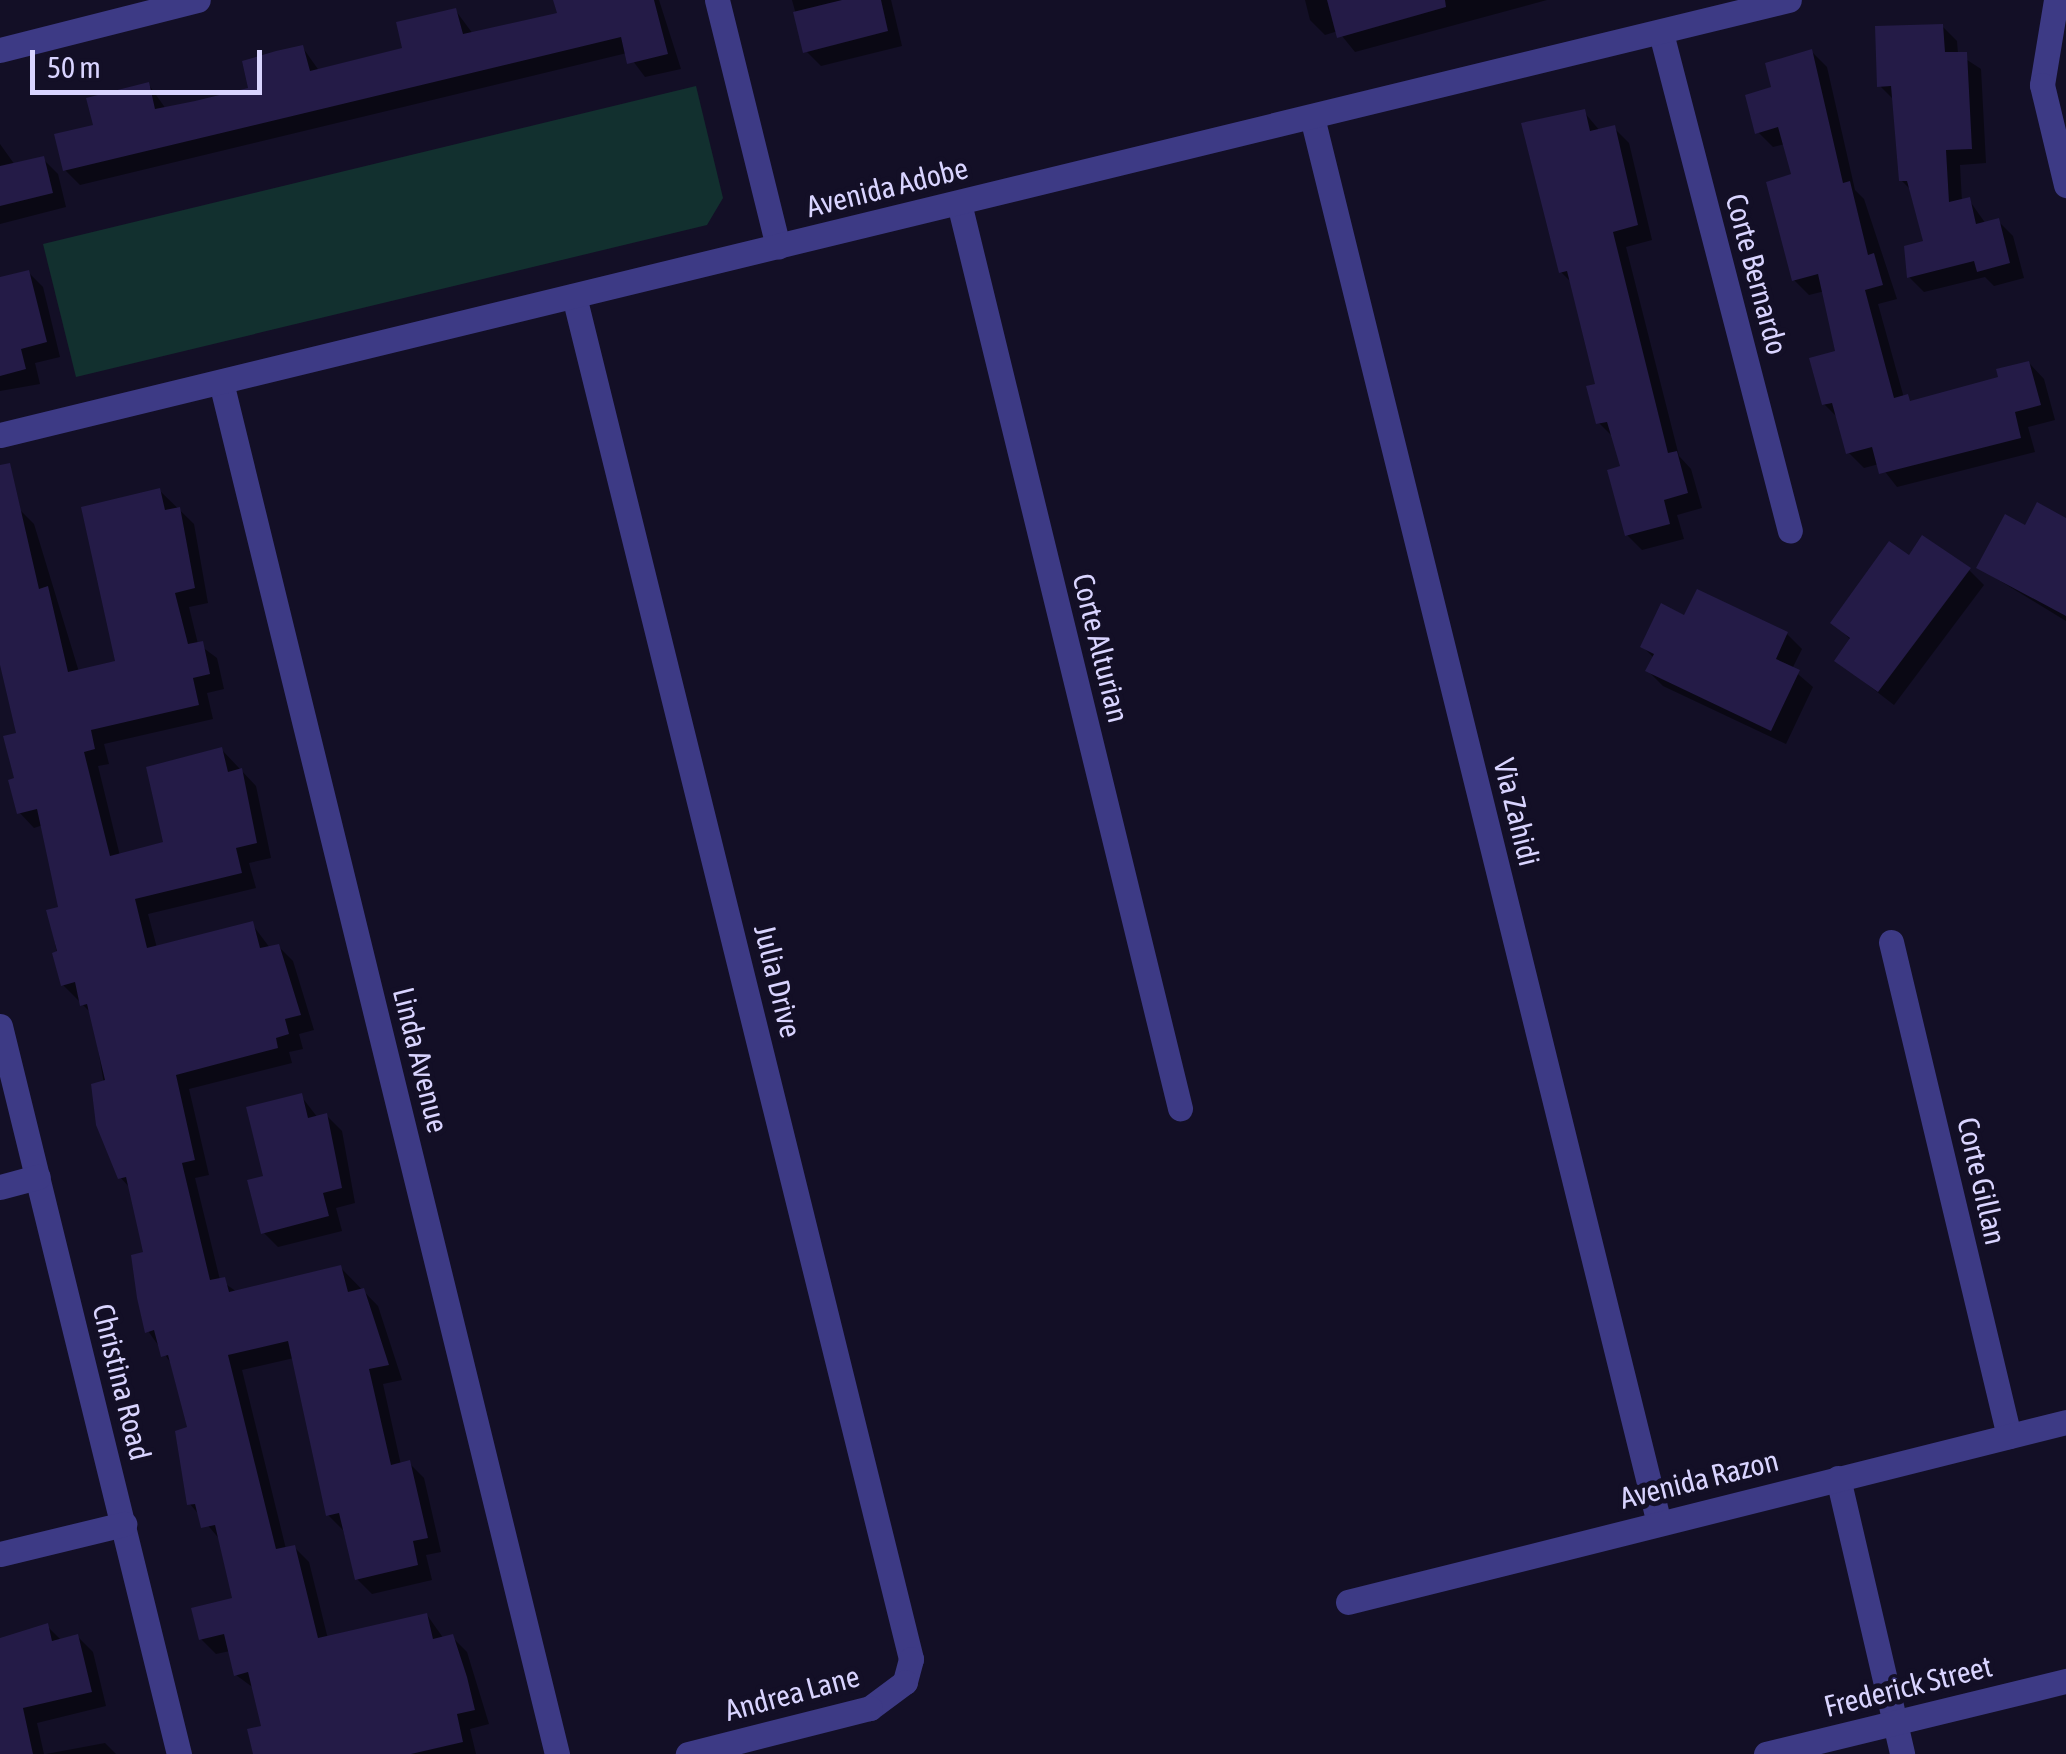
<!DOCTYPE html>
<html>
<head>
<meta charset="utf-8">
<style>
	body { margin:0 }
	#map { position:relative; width:2066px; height:1754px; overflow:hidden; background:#130f26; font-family:"Asap Condensed",sans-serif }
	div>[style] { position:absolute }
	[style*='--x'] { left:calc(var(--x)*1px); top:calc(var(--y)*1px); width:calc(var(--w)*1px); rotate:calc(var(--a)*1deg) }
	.green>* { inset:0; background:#12302f }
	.shadow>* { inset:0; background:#0007 }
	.building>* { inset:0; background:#241b47 }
	.minor>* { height:25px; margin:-12.5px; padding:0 12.5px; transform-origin:12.5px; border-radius:12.5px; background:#3d3a85 }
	span { translate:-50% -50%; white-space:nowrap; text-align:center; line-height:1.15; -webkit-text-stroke:10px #130f26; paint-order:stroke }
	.street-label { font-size:30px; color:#d9d4ff }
	.scale { position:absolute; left:30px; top:50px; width:232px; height:45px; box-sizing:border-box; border:5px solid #d9d4ff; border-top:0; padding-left:12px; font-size:30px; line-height:35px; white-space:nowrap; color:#d9d4ff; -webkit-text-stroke:8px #130f26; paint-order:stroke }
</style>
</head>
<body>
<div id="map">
	<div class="green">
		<i style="clip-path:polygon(696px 86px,723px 198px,707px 225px,76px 377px,43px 244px)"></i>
	</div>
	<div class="shadow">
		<i style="clip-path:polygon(556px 0,659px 0,681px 69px,645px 77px,627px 53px,80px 185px,65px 170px,96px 126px,149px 85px,166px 109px,251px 90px,303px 48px,320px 72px,405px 50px,456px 11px,473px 34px,560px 15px)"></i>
		<i style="clip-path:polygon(792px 0,891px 0,902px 46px,821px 66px,806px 51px)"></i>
		<i style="clip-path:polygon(1305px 0,1547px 0,1355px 52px,1338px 31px,1325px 35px,1310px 20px)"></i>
		<i style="clip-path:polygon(1942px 26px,1957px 41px,1958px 54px,1981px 69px,1986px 163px,1960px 165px,1962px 202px,1969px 200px,1986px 224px,1998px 221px,2013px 236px,2024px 278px,1994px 286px,1985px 277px,1924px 292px,1909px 277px,1926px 243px,1913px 192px,1901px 180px,1895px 101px,1879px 85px)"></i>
		<i style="clip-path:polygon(1812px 52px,1827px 67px,1855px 190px,1864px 199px,1897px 299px,1878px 304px,1904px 398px,1913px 402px,2001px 379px,2029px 363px,2044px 379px,2055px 420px,2028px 427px,2035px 452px,1897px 487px,1879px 464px,1864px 468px,1849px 453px,1839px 419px,1824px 404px,1838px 352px,1825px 291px,1809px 295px,1794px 280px,1795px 176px,1785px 144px,1773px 147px,1758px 132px,1774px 89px)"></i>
		<i style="clip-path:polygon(1584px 112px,1600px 131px,1614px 128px,1629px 143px,1652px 240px,1626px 247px,1679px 456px,1691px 469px,1702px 508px,1677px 515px,1684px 539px,1642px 550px,1627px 535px,1623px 468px,1615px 439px,1599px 423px,1598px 386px,1573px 284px,1561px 272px)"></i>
		<i style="clip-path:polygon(0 144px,15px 165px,43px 159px,58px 174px,66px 207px,0 224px)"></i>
		<i style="clip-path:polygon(28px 272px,43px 287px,60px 357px,35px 363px,40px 384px,0 391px,0 279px)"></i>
		<i style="clip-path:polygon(159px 490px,194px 524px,208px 603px,189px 607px,198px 644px,217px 658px,224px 689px,207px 693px,213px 719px,104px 744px,109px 764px,98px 766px,120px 856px,166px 844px,222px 750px,256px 786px,271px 858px,249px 863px,256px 888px,148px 914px,157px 948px,252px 924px,270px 948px,278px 946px,293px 961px,314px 1030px,299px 1034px,303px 1049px,289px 1052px,292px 1063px,189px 1089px,209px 1175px,195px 1178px,220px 1280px,237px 1292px,341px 1268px,378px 1306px,402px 1380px,383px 1384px,401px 1465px,409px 1463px,424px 1478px,441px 1552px,426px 1555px,432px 1580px,372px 1594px,357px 1579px,343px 1530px,328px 1515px,294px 1358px,242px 1370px,286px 1549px,294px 1547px,309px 1562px,328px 1639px,427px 1615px,444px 1639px,452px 1637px,467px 1652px,489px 1724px,470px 1729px,476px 1754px,256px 1754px,264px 1727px,255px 1689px,236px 1675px,230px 1651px,216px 1654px,201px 1639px,235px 1600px,221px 1541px,190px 1504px,190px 1429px,173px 1366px,148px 1331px,146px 1254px,131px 1189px,120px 1177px,92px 1014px,63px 985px,49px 912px,61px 909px,43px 825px,34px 828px,19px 812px,19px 735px,0 657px,0 513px,19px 509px,34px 524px,79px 672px,118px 663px)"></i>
		<i style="clip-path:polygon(2066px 520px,2066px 621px,1979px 568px,2026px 528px)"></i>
		<i style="clip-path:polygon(1910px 558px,1969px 570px,1984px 585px,1894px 705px,1837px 661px,1851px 640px,1833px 623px)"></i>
		<i style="clip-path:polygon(1698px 592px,1787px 634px,1802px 649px,1792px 669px,1813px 687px,1786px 744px,1663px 686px,1648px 671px,1654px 658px,1643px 647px,1685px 618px)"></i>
		<i style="clip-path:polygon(301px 1096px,318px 1118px,327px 1116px,342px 1131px,355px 1203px,336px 1208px,342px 1231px,278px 1247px,263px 1232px,266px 1178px)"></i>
		<i style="clip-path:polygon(47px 1626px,62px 1641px,78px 1637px,93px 1652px,106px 1706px,37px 1723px,44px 1754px,0 1754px,0 1639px)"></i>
		<i style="clip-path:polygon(105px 1743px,116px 1754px,46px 1754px)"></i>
	</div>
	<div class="building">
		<i style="clip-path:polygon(553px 0,654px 0,668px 54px,627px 64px,621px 37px,63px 171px,54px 134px,93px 125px,86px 98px,149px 82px,155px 109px,195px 101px,248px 88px,242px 61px,276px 51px,303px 45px,310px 71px,402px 48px,396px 22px,456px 8px,463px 34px,557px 13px)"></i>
		<i style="clip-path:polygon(842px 0,881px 0,888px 31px,803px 53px,793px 12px)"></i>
		<i style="clip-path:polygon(1327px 0,1445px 0,1446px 7px,1337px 38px)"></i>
		<i style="clip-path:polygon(1943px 24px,1945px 52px,1967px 52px,1972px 149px,1946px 150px,1949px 202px,1970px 197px,1976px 224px,1999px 218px,2010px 263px,1977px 272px,1974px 261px,1907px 278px,1904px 246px,1923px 241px,1907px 181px,1899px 181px,1891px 86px,1877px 87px,1875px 26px)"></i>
		<i style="clip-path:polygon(1812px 49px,1843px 183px,1850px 181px,1868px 255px,1874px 253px,1883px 285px,1865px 290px,1894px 398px,1908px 394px,1910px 401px,1998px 377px,1996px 369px,2029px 361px,2041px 405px,2015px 412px,2021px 438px,1879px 474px,1872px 447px,1846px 454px,1832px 403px,1822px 405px,1809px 358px,1835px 351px,1818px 274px,1792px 281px,1766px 182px,1791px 174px,1778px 127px,1755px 134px,1745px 95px,1771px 87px,1765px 63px)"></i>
		<i style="clip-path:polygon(1585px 109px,1590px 131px,1615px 125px,1638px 225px,1613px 232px,1668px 453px,1677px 451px,1688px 493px,1664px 500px,1670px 524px,1625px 536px,1607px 470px,1620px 466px,1607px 422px,1596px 424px,1586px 386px,1595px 384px,1567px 271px,1559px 273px,1521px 123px)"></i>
		<i style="clip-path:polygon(44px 156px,53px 193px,0 206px,0 166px)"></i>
		<i style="clip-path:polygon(29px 270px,47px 342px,21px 349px,26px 369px,0 376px,0 277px)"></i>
		<i style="clip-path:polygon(10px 463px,39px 589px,48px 586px,68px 672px,115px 661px,81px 507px,160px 488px,165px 510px,180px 507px,195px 588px,175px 593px,188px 644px,203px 641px,210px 674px,193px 678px,199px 705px,91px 730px,95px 749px,84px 752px,110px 856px,163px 842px,146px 767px,222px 747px,228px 772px,242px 768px,257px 843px,236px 848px,242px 873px,135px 899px,147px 948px,253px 921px,260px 948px,279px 944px,301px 1015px,285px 1019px,289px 1034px,276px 1038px,278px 1048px,176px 1075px,195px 1160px,182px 1163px,210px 1280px,225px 1277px,229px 1292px,341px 1265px,348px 1292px,364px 1288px,389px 1365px,369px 1369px,391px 1465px,410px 1460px,428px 1538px,413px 1541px,418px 1565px,355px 1580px,339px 1513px,326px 1516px,288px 1341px,228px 1355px,276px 1549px,295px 1545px,318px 1638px,427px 1613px,433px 1639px,453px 1634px,467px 1677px,475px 1710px,457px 1714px,463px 1742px,411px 1754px,253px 1754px,247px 1729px,261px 1726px,248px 1672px,234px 1676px,224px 1634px,199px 1640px,191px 1608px,232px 1598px,215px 1525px,201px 1528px,195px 1504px,187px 1505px,175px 1431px,187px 1427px,168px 1355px,161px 1357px,154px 1330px,145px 1333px,137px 1298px,131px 1255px,143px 1252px,126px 1177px,118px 1179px,96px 1125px,91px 1084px,105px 1080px,87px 1004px,80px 1006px,75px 982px,61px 986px,52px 953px,57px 951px,46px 910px,58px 907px,37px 809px,17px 814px,8px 780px,14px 778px,3px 736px,16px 733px,0 665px,0 465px)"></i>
		<i style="clip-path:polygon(2037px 502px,2066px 518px,2066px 616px,1976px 568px,2005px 514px,2025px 525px)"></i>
		<i style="clip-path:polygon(1922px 535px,1971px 568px,1878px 692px,1834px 661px,1850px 638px,1830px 623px,1889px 541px,1909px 555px)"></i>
		<i style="clip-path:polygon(1697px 589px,1788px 632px,1776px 659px,1800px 670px,1771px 731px,1645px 671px,1654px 654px,1640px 647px,1661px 603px,1684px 615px)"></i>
		<i style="clip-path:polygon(302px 1093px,308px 1118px,327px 1113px,342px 1188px,323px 1193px,329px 1216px,261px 1234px,247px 1180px,263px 1176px,246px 1107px)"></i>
		<i style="clip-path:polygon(48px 1623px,52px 1641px,78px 1634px,92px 1692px,23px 1708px,33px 1754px,0 1754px,0 1638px)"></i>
	</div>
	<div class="minor">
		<i style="--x:717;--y:0;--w:254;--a:76.1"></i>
		<i style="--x:2056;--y:0;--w:86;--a:99.4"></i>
		<i style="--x:2042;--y:85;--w:103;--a:76.5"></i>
		<i style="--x:1661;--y:33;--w:514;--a:75.48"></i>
		<i style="--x:0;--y:50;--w:204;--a:-14.2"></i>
		<i style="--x:1312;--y:117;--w:1448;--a:76.14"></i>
		<i style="--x:959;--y:203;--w:932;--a:76.28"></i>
		<i style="--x:574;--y:296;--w:1404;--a:76.11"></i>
		<i style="--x:911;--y:1659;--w:24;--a:105"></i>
		<i style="--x:905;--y:1682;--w:44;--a:143.4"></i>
		<i style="--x:870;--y:1708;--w:188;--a:165.8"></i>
		<i style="--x:221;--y:382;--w:1413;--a:76.24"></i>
		<i style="--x:0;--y:435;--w:1841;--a:-13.67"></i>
		<i style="--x:1891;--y:942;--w:508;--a:76.57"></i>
		<i style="--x:0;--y:1026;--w:750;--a:76.19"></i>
		<i style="--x:0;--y:1187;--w:39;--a:-15"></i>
		<i style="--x:1838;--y:1478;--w:283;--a:76.9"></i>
		<i style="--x:0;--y:1554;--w:128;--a:-13.6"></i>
		<i style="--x:1348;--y:1602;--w:740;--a:-14.07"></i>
		<i style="--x:1766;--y:1754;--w:309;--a:-13.7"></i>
	</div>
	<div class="street-label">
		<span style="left:887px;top:187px;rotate:-14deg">Avenida Adobe</span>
		<span style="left:1757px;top:274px;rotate:75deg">Corte Bernardo</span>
		<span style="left:1101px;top:648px;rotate:76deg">Corte Alturian</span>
		<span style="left:1517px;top:812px;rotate:76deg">Via Zahidi</span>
		<span style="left:778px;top:981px;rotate:76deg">Julia Drive</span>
		<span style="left:421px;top:1060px;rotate:76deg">Linda Avenue</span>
		<span style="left:1982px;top:1181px;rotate:77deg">Corte Gillan</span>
		<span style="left:122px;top:1382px;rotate:76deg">Christina Road</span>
		<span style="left:1699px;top:1479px;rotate:-14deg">Avenida Razon</span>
		<span style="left:1908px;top:1686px;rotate:-14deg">Frederick Street</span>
		<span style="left:792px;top:1693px;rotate:-15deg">Andrea Lane</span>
	</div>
	<div class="scale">50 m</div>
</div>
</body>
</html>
